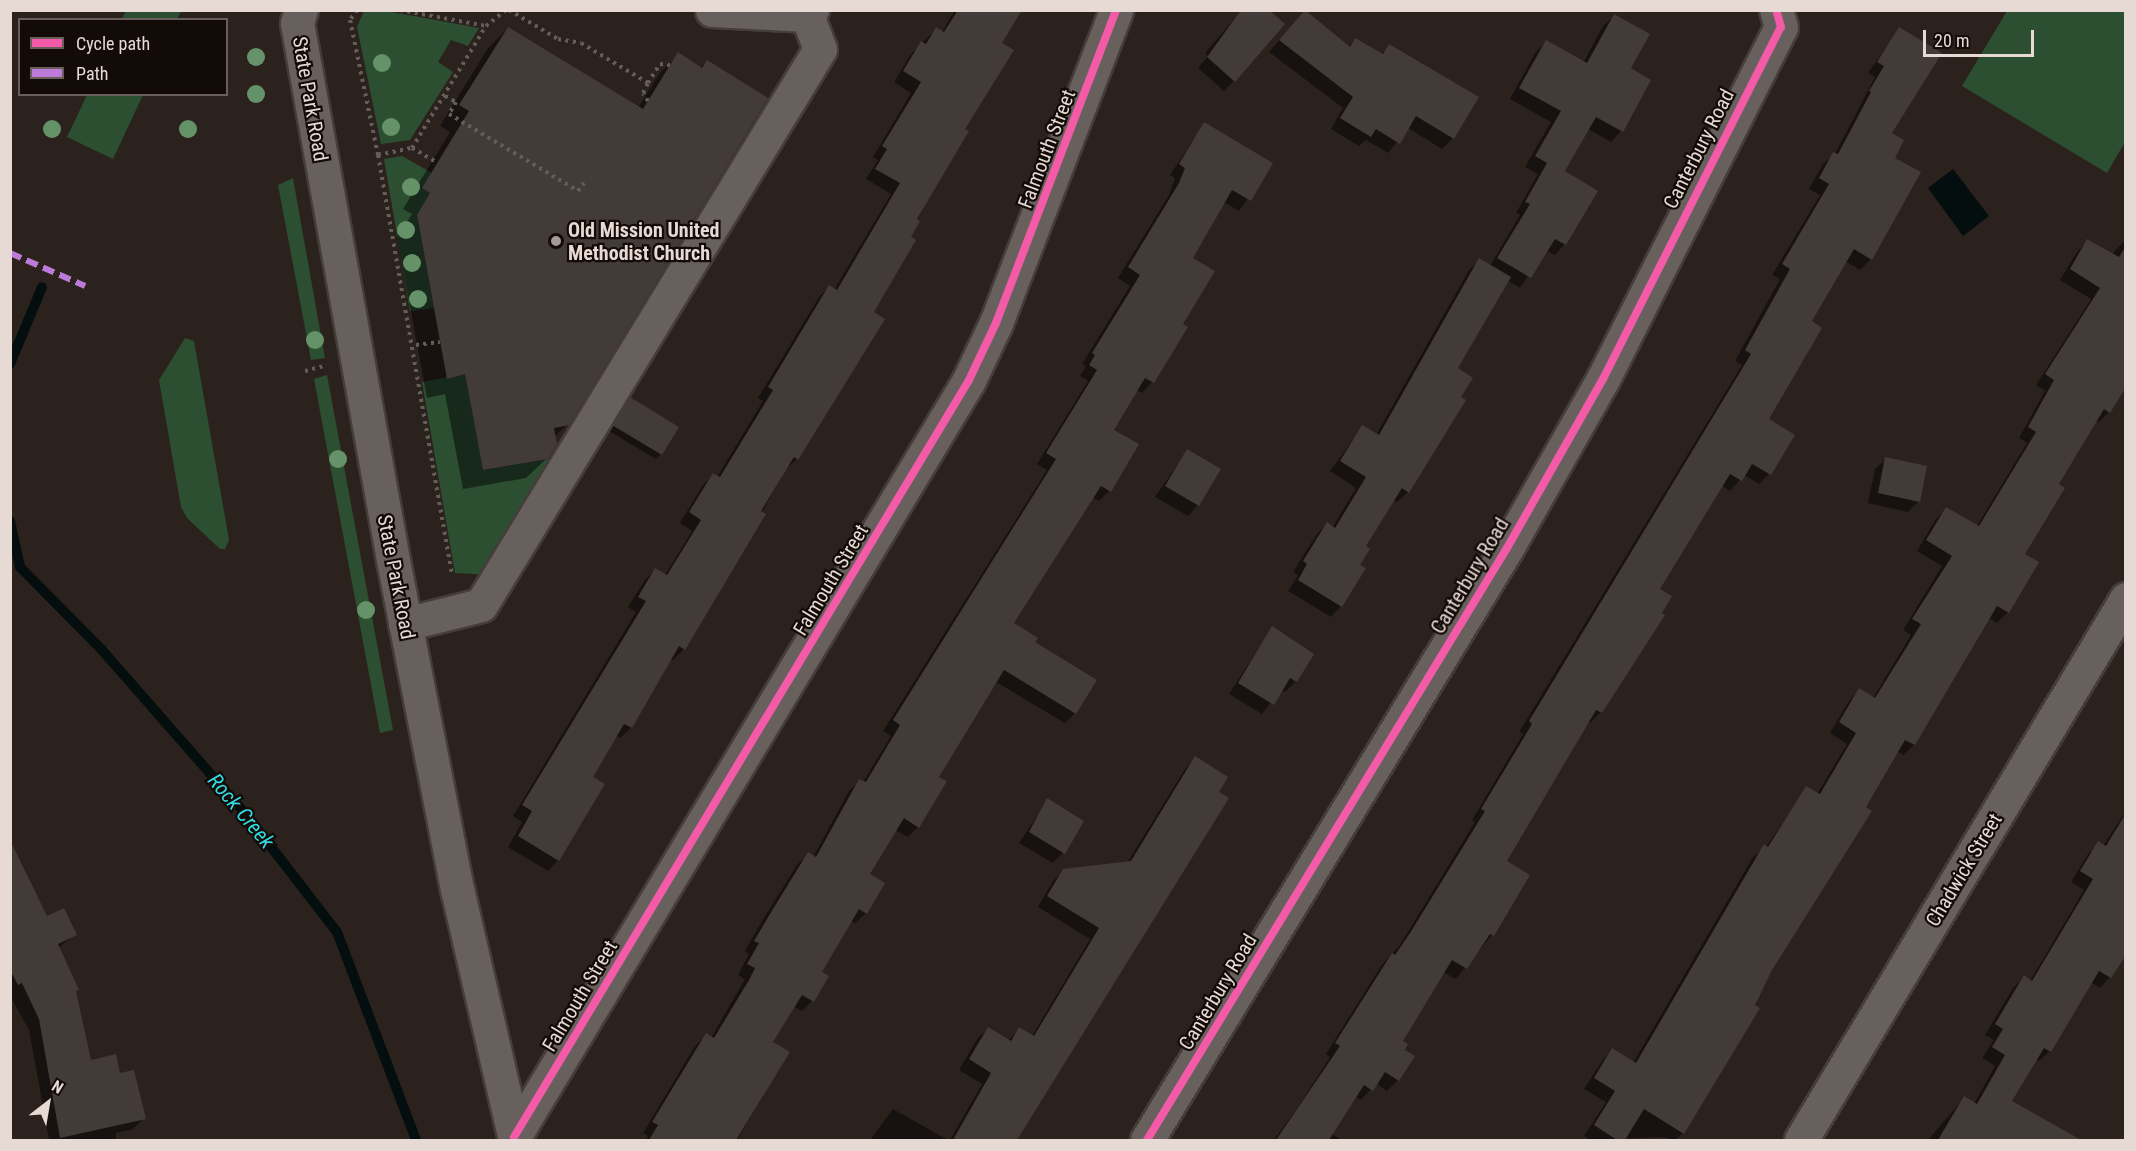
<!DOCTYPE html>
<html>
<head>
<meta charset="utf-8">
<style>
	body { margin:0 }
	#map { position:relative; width:2136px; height:1151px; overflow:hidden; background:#2b221e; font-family:"Roboto Condensed",sans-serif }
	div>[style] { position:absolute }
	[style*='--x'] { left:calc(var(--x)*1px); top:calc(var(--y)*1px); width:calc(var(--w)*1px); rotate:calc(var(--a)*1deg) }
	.green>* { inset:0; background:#2c4e31 }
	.water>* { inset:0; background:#050e0f }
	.shadow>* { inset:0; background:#0007 }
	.stream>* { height:10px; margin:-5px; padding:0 5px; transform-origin:5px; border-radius:5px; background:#050e0f }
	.building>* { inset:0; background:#433b37 }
	.path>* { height:4px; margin-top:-2px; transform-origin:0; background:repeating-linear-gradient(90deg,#645d5a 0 3px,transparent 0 7.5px) }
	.roads { filter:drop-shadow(2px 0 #453d3a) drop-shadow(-2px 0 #453d3a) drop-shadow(0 2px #453d3a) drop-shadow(0 -2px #453d3a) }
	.minor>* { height:33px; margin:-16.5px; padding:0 16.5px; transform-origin:16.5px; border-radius:16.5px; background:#68605d }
	.quiet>* { height:6px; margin-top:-3px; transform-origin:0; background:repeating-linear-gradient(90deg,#bd7bd9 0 12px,transparent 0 18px) }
	.cycleway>* { height:8px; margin:-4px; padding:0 4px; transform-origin:4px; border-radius:4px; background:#f35aa7 }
	.trees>* { width:18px; height:18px; margin:-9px; border-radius:50%; background:#659268 }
	.dots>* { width:16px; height:16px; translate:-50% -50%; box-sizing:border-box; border:3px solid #130b08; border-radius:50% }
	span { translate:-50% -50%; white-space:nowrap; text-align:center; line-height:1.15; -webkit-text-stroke:4.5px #130b08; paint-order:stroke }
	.street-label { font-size:20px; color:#e7dad5 }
	.poi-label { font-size:20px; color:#e7dad5; font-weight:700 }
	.left { translate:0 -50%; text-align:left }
	.water-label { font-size:21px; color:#32dde5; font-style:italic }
	.frame { position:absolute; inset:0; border:12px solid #e7dad5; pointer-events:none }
	.legend { position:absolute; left:18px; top:18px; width:210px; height:78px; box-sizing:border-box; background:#130b08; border:2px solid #685e5a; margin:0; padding:8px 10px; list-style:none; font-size:18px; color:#e7dad5 }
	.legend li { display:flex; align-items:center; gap:12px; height:30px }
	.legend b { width:30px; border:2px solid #685e5a }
	.north { position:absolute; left:18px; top:1073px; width:60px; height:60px; -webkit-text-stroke:4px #130b08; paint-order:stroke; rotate:31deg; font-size:16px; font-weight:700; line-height:24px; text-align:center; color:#e7dad5 }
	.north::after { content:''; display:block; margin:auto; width:21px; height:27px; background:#e7dad5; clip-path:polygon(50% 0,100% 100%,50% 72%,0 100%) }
	.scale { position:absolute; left:1923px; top:30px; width:111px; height:27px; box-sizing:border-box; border:3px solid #e7dad5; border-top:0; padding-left:8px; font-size:18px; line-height:21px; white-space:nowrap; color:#e7dad5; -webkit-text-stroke:4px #130b08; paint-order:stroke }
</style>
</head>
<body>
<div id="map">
	<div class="green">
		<i style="clip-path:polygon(381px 10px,479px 28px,468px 46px,451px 40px,438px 62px,453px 72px,410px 140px,381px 144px,357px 27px,364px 11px)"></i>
		<i style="clip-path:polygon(126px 11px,126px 10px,181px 11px,177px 19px,122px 19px)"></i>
		<i style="clip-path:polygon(2007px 11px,2125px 11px,2125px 142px,2107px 173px,1962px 86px)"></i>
		<i style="clip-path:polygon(87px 95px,143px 95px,113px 159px,67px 137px)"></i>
		<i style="clip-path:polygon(402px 156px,432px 173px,422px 188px,430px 193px,417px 216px,434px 308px,410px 311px,384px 159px)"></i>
		<i style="clip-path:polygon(293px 178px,325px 358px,311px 360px,278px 185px)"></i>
		<i style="clip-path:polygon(185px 338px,194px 341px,229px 540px,225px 549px,220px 549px,187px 518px,181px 507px,159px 380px)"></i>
		<i style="clip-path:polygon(465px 374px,483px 470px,560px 457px,490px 575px,455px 573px,422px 382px)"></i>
		<i style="clip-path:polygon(327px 375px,393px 730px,380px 733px,314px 379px)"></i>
	</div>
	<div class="water">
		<i style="clip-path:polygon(1953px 169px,1989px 216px,1963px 236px,1928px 188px)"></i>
	</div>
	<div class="shadow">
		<i style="clip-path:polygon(955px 10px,1021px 10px,1000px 44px,963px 129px,797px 459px,786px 469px,684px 649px,673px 660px,670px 658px,631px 728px,620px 738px,615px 735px,591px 777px,558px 860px,548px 871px,508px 847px,522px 822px,513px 816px,636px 612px,628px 607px,645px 580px,655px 570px,665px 575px,692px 531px,680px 523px,703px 485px,713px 475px,717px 477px,763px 401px,758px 398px,819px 297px,829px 287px,834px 290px,891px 194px,866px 179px,878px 160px,873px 157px,911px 93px,894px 82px,911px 54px,936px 29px,942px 32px)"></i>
		<i style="clip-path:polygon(1242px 10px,1234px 81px,1224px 91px,1198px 68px,1208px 56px,1205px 53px)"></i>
		<i style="clip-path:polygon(1614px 16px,1629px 69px,1621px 131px,1611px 142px,1588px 129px,1563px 172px,1565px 244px,1555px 255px,1546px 250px,1520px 288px,1508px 281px,1456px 368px,1408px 492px,1397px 502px,1393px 500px,1364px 547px,1341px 606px,1331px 617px,1288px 591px,1298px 575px,1293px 572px,1317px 534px,1327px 524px,1332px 528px,1356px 488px,1330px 471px,1362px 427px,1376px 435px,1469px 270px,1480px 260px,1490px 266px,1520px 215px,1516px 213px,1538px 174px,1525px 167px,1551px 122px,1510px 99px,1535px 53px,1546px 42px,1583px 63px,1603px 26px)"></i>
		<i style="clip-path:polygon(1295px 22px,1348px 47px,1355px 40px,1380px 55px,1390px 46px,1453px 138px,1442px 149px,1408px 128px,1388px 153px,1366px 140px,1359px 146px,1331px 129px,1343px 108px,1269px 52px)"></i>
		<i style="clip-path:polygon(508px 28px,638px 108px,659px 74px,679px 54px,700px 69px,707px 61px,568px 424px,554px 437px,547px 458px,526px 478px,463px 489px,445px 394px,427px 398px,397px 237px,412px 214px,403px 209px,450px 132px,440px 126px,488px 48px)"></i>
		<i style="clip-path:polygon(1899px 29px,1890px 133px,1893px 158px,1871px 259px,1860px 270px,1845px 261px,1810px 322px,1767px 419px,1769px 474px,1759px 484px,1744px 475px,1730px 491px,1721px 485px,1658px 589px,1663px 615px,1601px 712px,1590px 723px,1587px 721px,1505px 861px,1492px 935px,1456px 979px,1443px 972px,1401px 1042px,1403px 1050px,1413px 1057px,1398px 1080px,1387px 1091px,1376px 1083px,1361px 1100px,1355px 1097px,1332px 1134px,1342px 1140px,1274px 1140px,1300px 1104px,1330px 1057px,1326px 1054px,1381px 966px,1400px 945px,1475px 822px,1472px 820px,1523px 734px,1519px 732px,1742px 365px,1735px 361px,1780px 279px,1772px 275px,1820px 195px,1809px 189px,1823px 164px,1835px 154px,1875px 77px,1868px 73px)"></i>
		<i style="clip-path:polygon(1204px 124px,1271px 164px,1239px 211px,1224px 202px,1191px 258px,1181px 324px,1186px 327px,1152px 382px,1142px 393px,1136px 390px,1112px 430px,1109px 491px,1099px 501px,1092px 497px,1011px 624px,1033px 643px,1075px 713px,1065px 723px,996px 682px,936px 777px,918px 827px,908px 837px,895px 830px,868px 875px,866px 913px,855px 923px,851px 921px,820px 973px,812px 1001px,802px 1011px,793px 1006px,771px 1043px,788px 1053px,737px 1140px,646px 1140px,648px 1136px,643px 1133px,695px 1046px,706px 1035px,711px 1038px,745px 979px,738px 975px,749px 954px,745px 951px,762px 921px,797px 865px,808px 854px,813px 857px,849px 791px,860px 781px,863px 782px,891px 736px,883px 731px,1047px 470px,1037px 464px,1088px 381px,1080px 376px,1086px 366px,1082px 364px,1130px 286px,1118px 278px,1169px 195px,1175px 178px,1170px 175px)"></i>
		<i style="clip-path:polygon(2126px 239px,2126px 383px,2109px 412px,2099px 422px,2095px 420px,2057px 485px,2023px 554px,2008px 612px,1997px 623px,1989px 618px,1914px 745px,1903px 755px,1897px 751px,1771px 969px,1683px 1133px,1675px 1140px,1663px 1137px,1591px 1140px,1584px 1136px,1606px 1102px,1584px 1089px,1602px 1061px,1612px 1050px,1633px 1063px,1753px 857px,1766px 847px,1807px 788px,1817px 794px,1847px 744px,1830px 733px,1849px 701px,1859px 690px,1873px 698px,1911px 635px,1903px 630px,1942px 566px,1917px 551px,1936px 519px,1946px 509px,1977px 526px,2027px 443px,2019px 438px,2045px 391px,2036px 385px,2091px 299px,2060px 280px,2077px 252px,2087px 241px,2111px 255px)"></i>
		<i style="clip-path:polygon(630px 399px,661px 454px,656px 459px,609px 431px)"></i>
		<i style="clip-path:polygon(1187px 451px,1198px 505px,1188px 516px,1155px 497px)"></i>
		<i style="clip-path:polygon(1886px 459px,1918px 502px,1908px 512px,1868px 503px,1875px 469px)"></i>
		<i style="clip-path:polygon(1272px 628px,1312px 655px,1296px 681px,1285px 692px,1281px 690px,1262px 714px,1229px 694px)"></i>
		<i style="clip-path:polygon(1195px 758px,1010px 1140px,950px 1140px,982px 1084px,959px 1070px,977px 1039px,988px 1029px,1008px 1041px,1019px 1029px,1032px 1036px,1090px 939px,1038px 907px,1053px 881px,1064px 870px,1127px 863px,1185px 769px)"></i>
		<i style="clip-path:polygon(1048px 800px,1063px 853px,1053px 863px,1019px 843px)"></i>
		<i style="clip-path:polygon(2126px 811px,2126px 925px,2110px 977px,2100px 988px,2091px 982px,2050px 1051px,2039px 1061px,2036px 1059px,2010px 1101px,2057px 1129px,2051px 1140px,1928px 1140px,1964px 1098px,1974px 1104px,1995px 1066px,1982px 1058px,1994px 1040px,1985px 1035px,2013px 988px,2024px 977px,2030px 981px,2084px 890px,2071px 882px,2088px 854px,2099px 843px,2103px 846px)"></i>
		<i style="clip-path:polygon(10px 851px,46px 918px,75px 934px,58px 948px,75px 992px,90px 1062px,119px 1075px,144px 1118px,133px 1129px,116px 1133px,116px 1140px,49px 1140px,29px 1030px,10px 996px)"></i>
		<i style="clip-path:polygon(893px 1109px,948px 1140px,870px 1140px)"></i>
	</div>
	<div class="stream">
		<i style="--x:10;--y:364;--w:83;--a:-67.4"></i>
		<i style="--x:10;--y:521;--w:47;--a:77.7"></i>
		<i style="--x:20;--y:567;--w:117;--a:45.3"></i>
		<i style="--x:102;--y:650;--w:222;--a:48.8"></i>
		<i style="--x:248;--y:817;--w:145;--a:52.3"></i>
		<i style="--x:337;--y:932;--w:222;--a:69.2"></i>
	</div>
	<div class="building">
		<i style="clip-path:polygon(958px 10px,1022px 10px,1002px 43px,1014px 50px,965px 129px,969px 131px,917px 219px,920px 221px,911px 237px,916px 240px,874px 312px,885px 319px,798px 460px,794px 457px,761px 511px,766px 514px,685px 650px,679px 646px,632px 728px,624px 724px,593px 777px,605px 784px,559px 861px,518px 836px,532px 811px,522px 805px,646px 601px,638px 597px,655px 568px,667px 575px,701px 520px,689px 512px,713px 473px,720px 477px,773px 390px,768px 387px,829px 285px,837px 290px,900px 183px,875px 169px,887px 149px,882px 146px,921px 82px,903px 71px,921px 41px,926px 44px,936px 27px,944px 32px)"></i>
		<i style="clip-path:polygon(1241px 10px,1269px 10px,1285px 24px,1235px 82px,1207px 57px)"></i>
		<i style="clip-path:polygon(1305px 10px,1350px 47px,1355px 38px,1383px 54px,1389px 44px,1479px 97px,1454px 139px,1416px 116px,1400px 144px,1376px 129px,1371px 137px,1340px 118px,1353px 97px,1279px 40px)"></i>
		<i style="clip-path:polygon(1614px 14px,1650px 34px,1631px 68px,1651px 80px,1623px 132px,1596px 117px,1565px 171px,1598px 191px,1566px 245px,1555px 239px,1531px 278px,1497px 258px,1530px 204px,1525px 202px,1547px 163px,1535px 156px,1561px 111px,1519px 88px,1546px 40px,1587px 63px)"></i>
		<i style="clip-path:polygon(508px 27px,643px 109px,678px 52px,702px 68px,707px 60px,768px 98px,569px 425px,554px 428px,557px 444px,548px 459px,483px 470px,465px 374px,447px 379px,417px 215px,430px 193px,422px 188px,469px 111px,459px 105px)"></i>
		<i style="clip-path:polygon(1899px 27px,1942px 53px,1892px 133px,1904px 140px,1895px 158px,1921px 172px,1872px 260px,1854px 249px,1812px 321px,1822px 328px,1769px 419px,1795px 435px,1771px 475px,1752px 464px,1742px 481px,1730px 474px,1660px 589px,1672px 596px,1662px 613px,1665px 615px,1602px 713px,1596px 710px,1507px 861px,1530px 875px,1494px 936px,1490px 934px,1467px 969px,1452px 960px,1403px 1041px,1408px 1044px,1405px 1050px,1415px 1056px,1399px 1081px,1385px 1072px,1373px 1091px,1364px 1085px,1329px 1140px,1276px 1140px,1340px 1046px,1335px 1043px,1392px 953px,1395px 955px,1410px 933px,1485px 811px,1481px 809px,1532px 724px,1529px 721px,1751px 354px,1745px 350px,1790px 269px,1782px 264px,1829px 184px,1819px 178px,1833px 152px,1838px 154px,1871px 92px,1869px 91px,1884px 66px,1877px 62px)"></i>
		<i style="clip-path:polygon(1204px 122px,1273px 163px,1251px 201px,1232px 190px,1193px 258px,1215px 271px,1183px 324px,1188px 327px,1154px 383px,1145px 378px,1114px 430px,1139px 444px,1111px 492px,1101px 486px,1014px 623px,1038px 638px,1035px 642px,1097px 680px,1076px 714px,1004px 670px,939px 777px,947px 781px,919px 828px,904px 818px,870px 874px,885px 883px,867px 914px,859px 909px,822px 972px,829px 976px,814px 1002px,802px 995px,773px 1042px,790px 1052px,736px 1140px,649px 1140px,658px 1125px,652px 1122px,706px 1033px,714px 1038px,749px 980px,755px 968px,747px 964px,759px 943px,754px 941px,773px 909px,808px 852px,816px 857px,859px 779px,866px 782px,900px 725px,893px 720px,1056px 459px,1046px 453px,1097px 370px,1089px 365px,1095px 355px,1092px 353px,1140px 275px,1128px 267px,1179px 183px,1185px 168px,1179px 164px)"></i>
		<i style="clip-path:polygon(2087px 239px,2119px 257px,2126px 246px,2126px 387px,2110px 413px,2104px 409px,2059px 484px,2065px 488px,2025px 554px,2039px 562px,2009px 613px,1997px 606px,1915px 745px,1905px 740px,1866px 807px,1872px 811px,1772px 970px,1755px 1005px,1760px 1008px,1684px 1134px,1644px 1109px,1625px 1140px,1617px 1140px,1594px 1125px,1615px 1091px,1594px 1078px,1612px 1048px,1636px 1063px,1764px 844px,1768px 847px,1806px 786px,1820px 794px,1856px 733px,1839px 722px,1859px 688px,1875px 698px,1921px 624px,1912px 619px,1952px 556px,1926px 540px,1946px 507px,1979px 526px,2036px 432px,2028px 427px,2054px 380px,2045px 374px,2100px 288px,2070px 269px)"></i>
		<i style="clip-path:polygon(1479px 258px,1511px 277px,1458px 368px,1473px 378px,1461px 397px,1466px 400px,1409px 493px,1402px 488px,1366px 546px,1370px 549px,1360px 565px,1366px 568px,1342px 607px,1298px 580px,1307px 564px,1303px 561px,1327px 522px,1335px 528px,1366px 477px,1340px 461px,1362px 425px,1379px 435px)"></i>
		<i style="clip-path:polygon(630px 397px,679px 427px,662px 455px,612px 425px)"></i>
		<i style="clip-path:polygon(1187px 449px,1221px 469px,1199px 506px,1165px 486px)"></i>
		<i style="clip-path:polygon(1885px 457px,1927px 466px,1920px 502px,1878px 493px)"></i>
		<i style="clip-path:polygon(1272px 626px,1314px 654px,1297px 682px,1290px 678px,1274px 705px,1238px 683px)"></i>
		<i style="clip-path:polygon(1195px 756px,1228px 777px,1219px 792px,1229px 798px,1017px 1140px,953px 1140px,991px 1073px,969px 1059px,988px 1027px,1011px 1041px,1019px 1027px,1034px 1036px,1099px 928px,1047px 896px,1063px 869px,1131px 861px)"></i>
		<i style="clip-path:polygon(1047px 798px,1084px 821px,1065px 854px,1029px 832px)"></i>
		<i style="clip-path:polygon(2126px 813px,2126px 955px,2111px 978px,2099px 971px,2051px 1052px,2044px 1048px,2012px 1101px,2081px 1140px,1938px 1140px,1964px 1096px,1977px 1104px,2005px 1055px,1992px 1047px,2003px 1029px,1995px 1024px,2024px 975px,2032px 981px,2093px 879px,2080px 871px,2098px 841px,2106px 846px)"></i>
		<i style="clip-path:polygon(10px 840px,47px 916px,64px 908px,77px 935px,58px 944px,79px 990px,76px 991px,91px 1060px,116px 1054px,120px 1073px,134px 1070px,146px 1119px,60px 1138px,39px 1019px,22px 983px,18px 985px,10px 970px)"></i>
	</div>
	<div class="path">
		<i style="--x:357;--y:10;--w:12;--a:125"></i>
		<i style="--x:350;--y:20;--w:138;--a:78.3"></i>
		<i style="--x:378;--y:155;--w:427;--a:80"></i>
		<i style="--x:400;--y:10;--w:87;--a:10.5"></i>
		<i style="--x:509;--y:10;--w:57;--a:30.6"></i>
		<i style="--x:558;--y:39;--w:23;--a:10"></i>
		<i style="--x:581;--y:43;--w:78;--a:30.8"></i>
		<i style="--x:445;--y:96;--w:13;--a:29"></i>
		<i style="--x:456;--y:102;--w:14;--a:120"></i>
		<i style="--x:449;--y:114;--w:150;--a:30.8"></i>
		<i style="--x:578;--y:191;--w:10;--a:-53"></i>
		<i style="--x:648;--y:101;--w:9;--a:-122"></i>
		<i style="--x:643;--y:93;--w:11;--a:-63"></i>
		<i style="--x:648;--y:83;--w:22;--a:-58"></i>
		<i style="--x:660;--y:64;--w:10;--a:6"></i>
		<i style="--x:412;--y:148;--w:30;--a:30"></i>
		<i style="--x:378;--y:155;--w:35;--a:-12"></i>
		<i style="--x:412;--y:148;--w:143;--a:-58.8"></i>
		<i style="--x:486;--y:26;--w:26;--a:-39"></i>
		<i style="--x:416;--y:345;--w:24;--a:-7"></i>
		<i style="--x:305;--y:371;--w:20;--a:-15"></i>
	</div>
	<div class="roads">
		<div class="minor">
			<i style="--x:301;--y:10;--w:14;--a:107"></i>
			<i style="--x:297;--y:23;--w:546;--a:79.86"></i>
			<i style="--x:393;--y:560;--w:339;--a:79"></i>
			<i style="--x:458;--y:893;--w:253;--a:77"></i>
			<i style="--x:712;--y:10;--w:95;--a:3"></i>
			<i style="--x:807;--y:15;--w:7;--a:-45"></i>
			<i style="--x:405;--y:624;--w:78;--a:-14"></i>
			<i style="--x:481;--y:605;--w:651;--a:-58.63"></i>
			<i style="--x:820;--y:49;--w:36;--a:-111"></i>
			<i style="--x:514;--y:1137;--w:883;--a:-58.99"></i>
			<i style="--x:969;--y:380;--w:63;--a:-64.7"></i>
			<i style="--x:996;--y:323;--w:335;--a:-69"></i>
			<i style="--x:1147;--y:1140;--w:693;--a:-58.7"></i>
			<i style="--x:1507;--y:548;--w:194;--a:-60.4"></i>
			<i style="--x:1603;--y:379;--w:394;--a:-63.2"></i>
			<i style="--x:1781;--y:27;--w:18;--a:-106"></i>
			<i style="--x:1801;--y:1140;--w:631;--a:-59.01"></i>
		</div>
	</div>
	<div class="quiet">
		<i style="--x:10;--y:253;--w:82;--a:23.7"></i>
	</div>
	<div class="cycleway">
		<i style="--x:514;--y:1137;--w:883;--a:-58.99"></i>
		<i style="--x:969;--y:380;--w:63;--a:-64.7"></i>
		<i style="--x:996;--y:323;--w:335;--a:-69"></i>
		<i style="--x:1147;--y:1140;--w:693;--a:-58.7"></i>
		<i style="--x:1507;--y:548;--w:194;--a:-60.4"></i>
		<i style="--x:1603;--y:379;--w:394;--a:-63.2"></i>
		<i style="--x:1781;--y:27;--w:18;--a:-106"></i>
	</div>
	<div class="trees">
		<i style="left:256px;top:57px"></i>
		<i style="left:382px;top:63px"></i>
		<i style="left:256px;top:94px"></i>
		<i style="left:391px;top:127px"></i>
		<i style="left:52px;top:129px"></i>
		<i style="left:188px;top:129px"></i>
		<i style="left:411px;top:187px"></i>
		<i style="left:406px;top:230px"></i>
		<i style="left:412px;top:263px"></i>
		<i style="left:418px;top:299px"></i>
		<i style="left:315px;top:340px"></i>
		<i style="left:338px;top:459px"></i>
		<i style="left:366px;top:610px"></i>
	</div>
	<div class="dots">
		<i style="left:556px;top:241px;background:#a59a95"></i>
	</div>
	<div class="street-label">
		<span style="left:310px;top:99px;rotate:80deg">State Park Road</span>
		<span style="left:1047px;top:149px;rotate:-69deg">Falmouth Street</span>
		<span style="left:1699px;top:149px;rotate:-63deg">Canterbury Road</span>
		<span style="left:1470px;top:576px;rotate:-59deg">Canterbury Road</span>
		<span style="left:396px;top:577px;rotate:79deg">State Park Road</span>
		<span style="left:831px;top:580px;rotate:-59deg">Falmouth Street</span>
		<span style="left:1964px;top:870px;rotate:-59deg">Chadwick Street</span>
		<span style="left:1218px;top:992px;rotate:-59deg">Canterbury Road</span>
		<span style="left:580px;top:996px;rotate:-59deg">Falmouth Street</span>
	</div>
	<div class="poi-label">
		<span class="left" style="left:568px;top:242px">Old Mission United<br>Methodist Church</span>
	</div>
	<div class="water-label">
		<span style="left:241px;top:811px;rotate:50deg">Rock Creek</span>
	</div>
	<div class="frame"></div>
	<ul class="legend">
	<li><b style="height:8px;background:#f35aa7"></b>Cycle path</li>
	<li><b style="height:8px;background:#bd7bd9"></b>Path</li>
	</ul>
	<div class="north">N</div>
	<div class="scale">20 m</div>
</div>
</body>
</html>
